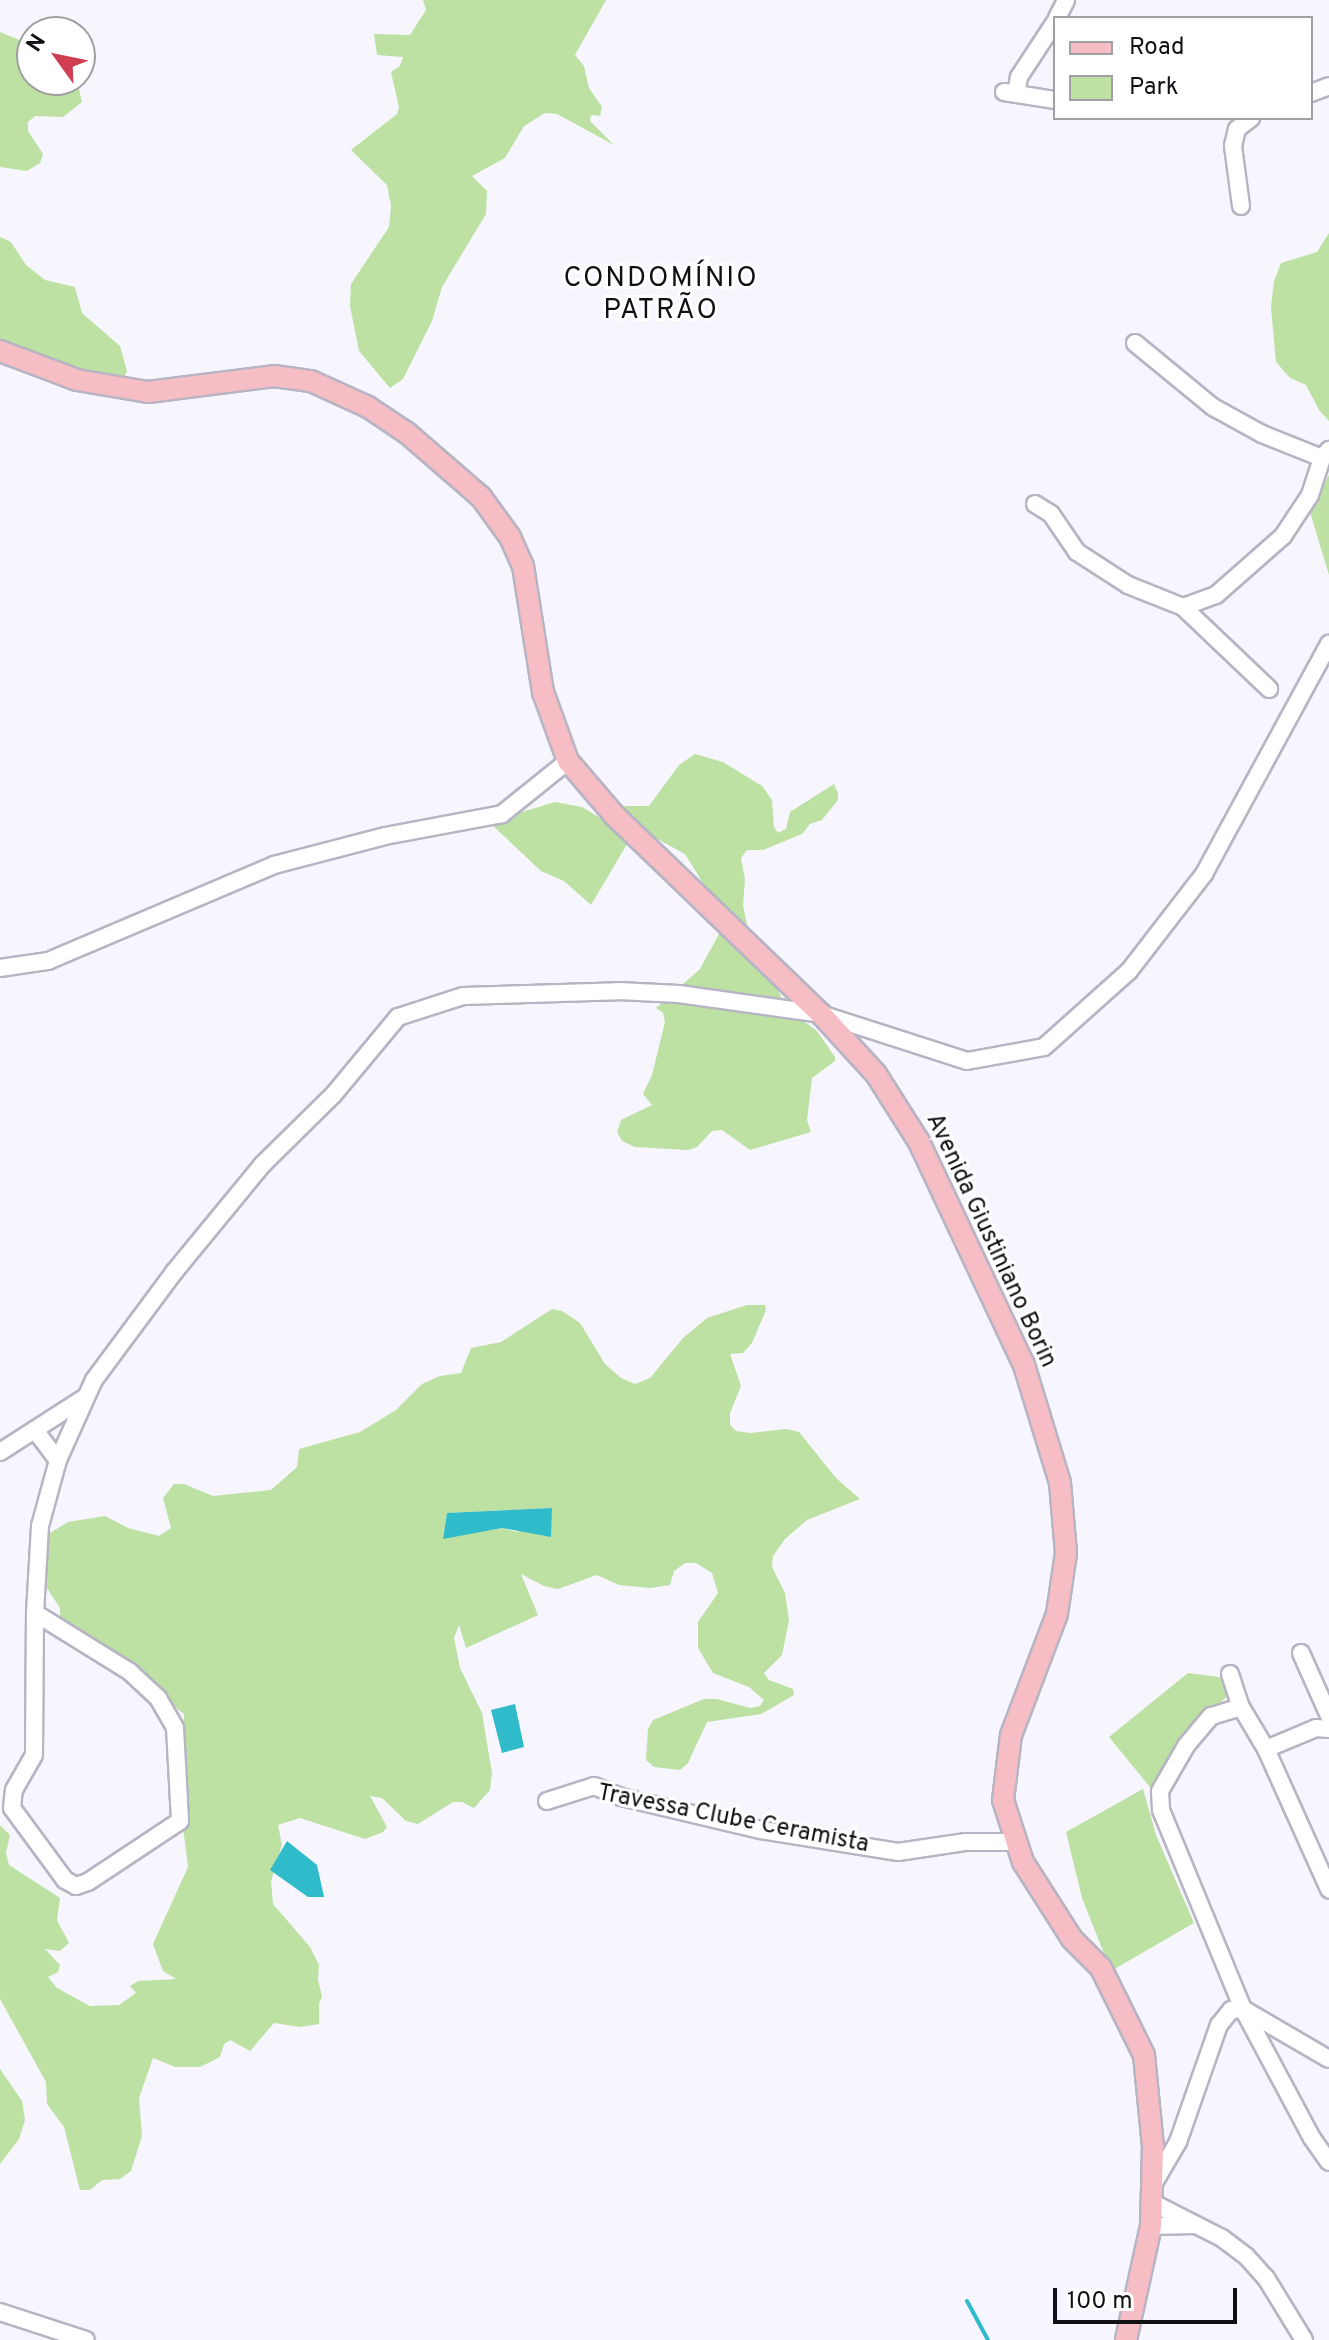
<!DOCTYPE html>
<html>
<head>
<meta charset="utf-8">
<style>
	body { margin:0 }
	#map { position:relative; width:1329px; height:2340px; overflow:hidden; background:#f7f5fe; font-family:Overpass,sans-serif }
	div>[style] { position:absolute }
	[style*='--x'] { left:calc(var(--x)*1px); top:calc(var(--y)*1px); width:calc(var(--w)*1px); rotate:calc(var(--a)*1deg) }
	.green>* { inset:0; background:#bce1a2 }
	.water>* { inset:0; background:#30bbca }
	.stream>* { height:4px; margin:-2px; padding:0 2px; transform-origin:2px; border-radius:2px; background:#30bbca }
	.roads { filter:drop-shadow(2px 0 #b7b4c3) drop-shadow(-2px 0 #b7b4c3) drop-shadow(0 2px #b7b4c3) drop-shadow(0 -2px #b7b4c3) }
	.minor>* { height:16px; margin:-8px; padding:0 8px; transform-origin:8px; border-radius:8px; background:#fff }
	.major>* { height:20px; margin:-10px; padding:0 10px; transform-origin:10px; border-radius:10px; background:#f7bdc5 }
	span { translate:-50% -50%; white-space:nowrap; text-align:center; line-height:1.15; -webkit-text-stroke:6px #fff; paint-order:stroke }
	.street-label { font-size:24px; color:#111015 }
	.quarter-label { font-size:28px; color:#111015; letter-spacing:2px }
	.legend { position:absolute; left:1053px; top:16px; width:260px; height:104px; box-sizing:border-box; background:#fff; border:2px solid #a09fa1; margin:0; padding:10px 14px; list-style:none; font-size:24px; color:#111015 }
	.legend li { display:flex; align-items:center; gap:16px; height:40px }
	.legend b { width:40px; border:2px solid #a09fa1 }
	.north { position:absolute; left:16px; top:16px; width:80px; height:80px; box-sizing:border-box; background:#fff; border:2px solid #a09fa1; border-radius:50%; rotate:303deg; font-size:22px; font-weight:700; line-height:32px; text-align:center; color:#111015 }
	.north::after { content:''; display:block; margin:auto; width:28px; height:36px; background:#cf3f51; clip-path:polygon(50% 0,100% 100%,50% 72%,0 100%) }
	.scale { position:absolute; left:1053px; top:2288px; width:184px; height:36px; box-sizing:border-box; border:4px solid #111015; border-top:0; padding-left:10px; font-size:24px; line-height:28px; white-space:nowrap; color:#111015; -webkit-text-stroke:6px #fff; paint-order:stroke }
</style>
</head>
<body>
<div id="map">
	<div class="green">
		<i style="clip-path:polygon(423px 0,606px 0,575px 55px,584px 66px,589px 88px,602px 107px,600px 116px,591px 115px,590px 121px,614px 145px,557px 114px,545px 113px,524px 126px,505px 158px,472px 176px,487px 191px,486px 214px,442px 287px,432px 321px,403px 379px,390px 388px,359px 351px,350px 306px,351px 284px,389px 227px,391px 206px,387px 185px,351px 150px,397px 114px,399px 107px,391px 72px,400px 66px,403px 57px,377px 55px,374px 34px,410px 35px,426px 10px)"></i>
		<i style="clip-path:polygon(0 32px,27px 43px,32px 56px,32px 80px,70px 80px,79px 89px,82px 102px,63px 117px,35px 116px,28px 122px,28px 131px,43px 154px,40px 163px,27px 171px,0 167px)"></i>
		<i style="clip-path:polygon(1329px 233px,1329px 421px,1319px 410px,1306px 385px,1290px 378px,1276px 362px,1271px 307px,1274px 281px,1281px 263px,1317px 252px)"></i>
		<i style="clip-path:polygon(0 237px,11px 242px,26px 265px,45px 280px,75px 287px,82px 313px,120px 346px,127px 371px,123px 381px,0 358px)"></i>
		<i style="clip-path:polygon(1329px 475px,1329px 575px,1309px 509px)"></i>
		<i style="clip-path:polygon(695px 754px,723px 762px,762px 786px,772px 800px,774px 827px,778px 833px,786px 829px,790px 812px,834px 784px,838px 793px,838px 800px,822px 820px,810px 824px,802px 834px,763px 850px,747px 850px,741px 858px,745px 879px,743px 906px,751px 942px,768px 964px,785px 1007px,817px 1031px,835px 1057px,835px 1061px,812px 1078px,807px 1120px,811px 1132px,750px 1150px,722px 1130px,712px 1131px,697px 1147px,688px 1150px,635px 1147px,622px 1141px,617px 1132px,621px 1120px,652px 1105px,643px 1094px,652px 1075px,665px 1022px,663px 1013px,656px 1008px,700px 969px,719px 934px,708px 891px,685px 854px,650px 835px,630px 839px,591px 905px,564px 881px,541px 871px,489px 822px,555px 802px,582px 807px,612px 825px,610px 806px,649px 806px,679px 765px)"></i>
		<i style="clip-path:polygon(evenodd,747px 1305px,765px 1305px,766px 1310px,752px 1343px,743px 1353px,730px 1354px,741px 1386px,730px 1413px,730px 1425px,736px 1431px,750px 1433px,786px 1429px,799px 1432px,836px 1478px,860px 1499px,807px 1520px,785px 1539px,773px 1556px,772px 1567px,785px 1593px,789px 1620px,782px 1655px,764px 1673px,769px 1680px,793px 1689px,794px 1695px,761px 1714px,707px 1722px,688px 1763px,680px 1770px,654px 1767px,646px 1760px,648px 1729px,653px 1720px,704px 1699px,717px 1699px,750px 1708px,760px 1706px,764px 1700px,749px 1687px,713px 1673px,698px 1648px,698px 1622px,718px 1593px,712px 1573px,696px 1563px,685px 1563px,674px 1571px,670px 1585px,650px 1588px,619px 1585px,597px 1575px,558px 1589px,544px 1586px,521px 1574px,538px 1615px,466px 1648px,459px 1625px,454px 1638px,460px 1668px,482px 1713px,492px 1773px,490px 1790px,474px 1808px,462px 1802px,453px 1802px,418px 1824px,406px 1821px,382px 1798px,370px 1796px,387px 1827px,383px 1832px,365px 1839px,300px 1818px,278px 1825px,282px 1845px,271px 1881px,273px 1904px,310px 1947px,319px 1965px,318px 1980px,322px 1996px,319px 2004px,319px 2024px,300px 2027px,274px 2023px,250px 2051px,230px 2040px,224px 2044px,220px 2057px,200px 2067px,175px 2067px,153px 2058px,139px 2098px,142px 2136px,131px 2171px,120px 2179px,102px 2180px,90px 2190px,80px 2190px,64px 2127px,47px 2104px,46px 2082px,0 1999px,0 1825px,10px 1835px,6px 1853px,9px 1865px,60px 1898px,57px 1920px,69px 1943px,60px 1951px,45px 1949px,60px 1965px,58px 1972px,48px 1977px,57px 1988px,90px 2006px,119px 2005px,136px 1993px,130px 1986px,138px 1981px,176px 1979px,163px 1971px,153px 1944px,188px 1867px,177px 1779px,184px 1749px,184px 1714px,60px 1620px,60px 1608px,47px 1588px,43px 1569px,50px 1533px,68px 1522px,105px 1516px,128px 1528px,159px 1536px,171px 1528px,163px 1498px,174px 1484px,184px 1484px,213px 1496px,271px 1490px,297px 1467px,299px 1449px,360px 1432px,396px 1410px,422px 1384px,440px 1376px,461px 1373px,471px 1348px,501px 1342px,552px 1309px,562px 1311px,580px 1323px,605px 1364px,621px 1378px,635px 1384px,650px 1378px,683px 1338px,707px 1318px,747px 1305px,552px 1508px,517px 1532px,502px 1528px,443px 1538px,447px 1513px,552px 1508px)"></i>
		<i style="clip-path:polygon(1188px 1673px,1219px 1677px,1230px 1694px,1202px 1718px,1154px 1792px,1109px 1737px)"></i>
		<i style="clip-path:polygon(1143px 1789px,1156px 1835px,1194px 1923px,1111px 1971px,1082px 1898px,1066px 1832px)"></i>
		<i style="clip-path:polygon(0 2069px,22px 2101px,25px 2120px,19px 2139px,0 2164px)"></i>
	</div>
	<div class="water">
		<i style="clip-path:polygon(552px 1508px,551px 1537px,502px 1528px,443px 1539px,447px 1513px)"></i>
		<i style="clip-path:polygon(515px 1704px,524px 1747px,502px 1753px,491px 1710px)"></i>
		<i style="clip-path:polygon(287px 1841px,317px 1865px,324px 1897px,308px 1897px,270px 1870px)"></i>
	</div>
	<div class="stream">
		<i style="--x:967;--y:2301;--w:44;--a:61.7"></i>
	</div>
	<div class="roads">
		<div class="minor">
			<i style="--x:1057;--y:18;--w:20;--a:-63"></i>
			<i style="--x:1004;--y:92;--w:52;--a:8.9"></i>
			<i style="--x:1311;--y:93;--w:19;--a:-21"></i>
			<i style="--x:1016;--y:94;--w:17;--a:-80"></i>
			<i style="--x:1019;--y:77;--w:66;--a:-56.8"></i>
			<i style="--x:1241;--y:206;--w:61;--a:-97.6"></i>
			<i style="--x:1233;--y:146;--w:17;--a:-77"></i>
			<i style="--x:1237;--y:129;--w:18;--a:-38"></i>
			<i style="--x:1135;--y:343;--w:101;--a:39.4"></i>
			<i style="--x:1213;--y:407;--w:56;--a:28.9"></i>
			<i style="--x:1262;--y:434;--w:65;--a:21.8"></i>
			<i style="--x:1035;--y:504;--w:19;--a:32"></i>
			<i style="--x:1051;--y:514;--w:46;--a:55.6"></i>
			<i style="--x:1077;--y:552;--w:61;--a:32.9"></i>
			<i style="--x:1128;--y:585;--w:59;--a:21.8"></i>
			<i style="--x:1183;--y:607;--w:119;--a:43.6"></i>
			<i style="--x:1183;--y:607;--w:35;--a:-20"></i>
			<i style="--x:1216;--y:595;--w:89;--a:-41.4"></i>
			<i style="--x:1283;--y:536;--w:49;--a:-56.6"></i>
			<i style="--x:1310;--y:495;--w:39;--a:-72"></i>
			<i style="--x:1322;--y:458;--w:11;--a:-49"></i>
			<i style="--x:0;--y:968;--w:49;--a:-8.3"></i>
			<i style="--x:48;--y:961;--w:246;--a:-23"></i>
			<i style="--x:274;--y:865;--w:115;--a:-14.6"></i>
			<i style="--x:385;--y:836;--w:119;--a:-10.6"></i>
			<i style="--x:502;--y:814;--w:85;--a:-38.8"></i>
			<i style="--x:35;--y:1430;--w:38;--a:53"></i>
			<i style="--x:0;--y:1452;--w:100;--a:-32.7"></i>
			<i style="--x:35;--y:1613;--w:112;--a:31.8"></i>
			<i style="--x:130;--y:1672;--w:38;--a:43"></i>
			<i style="--x:158;--y:1698;--w:34;--a:60"></i>
			<i style="--x:175;--y:1728;--w:93;--a:86.9"></i>
			<i style="--x:180;--y:1821;--w:110;--a:146.5"></i>
			<i style="--x:88;--y:1882;--w:13;--a:162"></i>
			<i style="--x:76;--y:1886;--w:13;--a:-151"></i>
			<i style="--x:65;--y:1880;--w:89;--a:-126.4"></i>
			<i style="--x:12;--y:1808;--w:18;--a:-84"></i>
			<i style="--x:14;--y:1790;--w:40;--a:-60.3"></i>
			<i style="--x:34;--y:1755;--w:142;--a:-89.6"></i>
			<i style="--x:35;--y:1613;--w:87;--a:-86.7"></i>
			<i style="--x:40;--y:1526;--w:68;--a:-74.7"></i>
			<i style="--x:58;--y:1460;--w:88;--a:-65.8"></i>
			<i style="--x:94;--y:1380;--w:136;--a:-53.4"></i>
			<i style="--x:175;--y:1271;--w:137;--a:-50.6"></i>
			<i style="--x:262;--y:1165;--w:101;--a:-44.6"></i>
			<i style="--x:334;--y:1094;--w:100;--a:-50.3"></i>
			<i style="--x:398;--y:1017;--w:68;--a:-17.9"></i>
			<i style="--x:463;--y:996;--w:155;--a:-1.8"></i>
			<i style="--x:618;--y:991;--w:61;--a:2.8"></i>
			<i style="--x:679;--y:994;--w:143;--a:8"></i>
			<i style="--x:821;--y:1014;--w:153;--a:17.8"></i>
			<i style="--x:967;--y:1061;--w:78;--a:-10.3"></i>
			<i style="--x:1044;--y:1047;--w:114;--a:-41.8"></i>
			<i style="--x:1129;--y:971;--w:123;--a:-52.3"></i>
			<i style="--x:1204;--y:874;--w:262;--a:-61.5"></i>
			<i style="--x:1301;--y:1653;--w:69;--a:66"></i>
			<i style="--x:1230;--y:1674;--w:35;--a:72"></i>
			<i style="--x:1241;--y:1707;--w:49;--a:59.2"></i>
			<i style="--x:1266;--y:1749;--w:154;--a:65.8"></i>
			<i style="--x:1241;--y:1707;--w:31;--a:163"></i>
			<i style="--x:1211;--y:1716;--w:39;--a:130"></i>
			<i style="--x:1186;--y:1746;--w:52;--a:120"></i>
			<i style="--x:1160;--y:1791;--w:19;--a:87"></i>
			<i style="--x:1161;--y:1810;--w:215;--a:67.6"></i>
			<i style="--x:1243;--y:2009;--w:146;--a:61.9"></i>
			<i style="--x:1312;--y:2138;--w:29;--a:55"></i>
			<i style="--x:1266;--y:1749;--w:54;--a:-22.8"></i>
			<i style="--x:1316;--y:1728;--w:13;--a:4"></i>
			<i style="--x:547;--y:1801;--w:49;--a:-17.7"></i>
			<i style="--x:594;--y:1786;--w:29;--a:22"></i>
			<i style="--x:621;--y:1797;--w:144;--a:13.3"></i>
			<i style="--x:761;--y:1830;--w:139;--a:9.1"></i>
			<i style="--x:898;--y:1852;--w:69;--a:-8.4"></i>
			<i style="--x:966;--y:1842;--w:49;--a:0"></i>
			<i style="--x:1154;--y:2183;--w:48;--a:-59.7"></i>
			<i style="--x:1178;--y:2142;--w:124;--a:-70.7"></i>
			<i style="--x:1219;--y:2025;--w:19;--a:-51"></i>
			<i style="--x:1231;--y:2010;--w:12;--a:-5"></i>
			<i style="--x:1243;--y:2009;--w:99;--a:30.2"></i>
			<i style="--x:1153;--y:2203;--w:77;--a:26.9"></i>
			<i style="--x:1222;--y:2238;--w:30;--a:37"></i>
			<i style="--x:1246;--y:2256;--w:30;--a:48"></i>
			<i style="--x:1266;--y:2278;--w:73;--a:58.5"></i>
			<i style="--x:1151;--y:2226;--w:43;--a:-1.3"></i>
			<i style="--x:0;--y:2312;--w:90;--a:18"></i>
		</div>
		<div class="major">
			<i style="--x:0;--y:351;--w:82;--a:20.6"></i>
			<i style="--x:77;--y:380;--w:72;--a:9.6"></i>
			<i style="--x:148;--y:392;--w:127;--a:-7.2"></i>
			<i style="--x:274;--y:376;--w:37;--a:8"></i>
			<i style="--x:311;--y:381;--w:63;--a:24.5"></i>
			<i style="--x:368;--y:407;--w:47;--a:33.7"></i>
			<i style="--x:407;--y:433;--w:98;--a:40.9"></i>
			<i style="--x:481;--y:497;--w:49;--a:54.1"></i>
			<i style="--x:510;--y:537;--w:32;--a:66"></i>
			<i style="--x:523;--y:566;--w:128;--a:81"></i>
			<i style="--x:543;--y:692;--w:73;--a:70.1"></i>
			<i style="--x:568;--y:761;--w:72;--a:49.5"></i>
			<i style="--x:615;--y:816;--w:286;--a:43.9"></i>
			<i style="--x:821;--y:1014;--w:81;--a:47.5"></i>
			<i style="--x:876;--y:1074;--w:80;--a:57.7"></i>
			<i style="--x:919;--y:1142;--w:246;--a:64.8"></i>
			<i style="--x:1024;--y:1365;--w:123;--a:73"></i>
			<i style="--x:1060;--y:1483;--w:70;--a:85.1"></i>
			<i style="--x:1066;--y:1553;--w:62;--a:98.4"></i>
			<i style="--x:1057;--y:1614;--w:129;--a:110.8"></i>
			<i style="--x:1011;--y:1735;--w:65;--a:97"></i>
			<i style="--x:1003;--y:1800;--w:65;--a:72.1"></i>
			<i style="--x:1023;--y:1862;--w:91;--a:57.5"></i>
			<i style="--x:1072;--y:1939;--w:41;--a:45"></i>
			<i style="--x:1101;--y:1968;--w:97;--a:63.7"></i>
			<i style="--x:1144;--y:2055;--w:91;--a:84.4"></i>
			<i style="--x:1153;--y:2146;--w:80;--a:91.4"></i>
			<i style="--x:1151;--y:2226;--w:117;--a:102.4"></i>
		</div>
	</div>
	<div class="street-label">
		<span style="left:990px;top:1241px;rotate:65deg">Avenida Giustiniano Borin</span>
		<span style="left:733px;top:1820px;rotate:11deg">Travessa Clube Ceramista</span>
	</div>
	<div class="quarter-label">
		<span style="left:661px;top:295px">CONDOMÍNIO<br>PATRÃO</span>
	</div>
	<ul class="legend">
	<li><b style="height:10px;background:#f7bdc5"></b>Road</li>
	<li><b style="height:22px;background:#bce1a2"></b>Park</li>
	</ul>
	<div class="north">N</div>
	<div class="scale">100 m</div>
</div>
</body>
</html>
